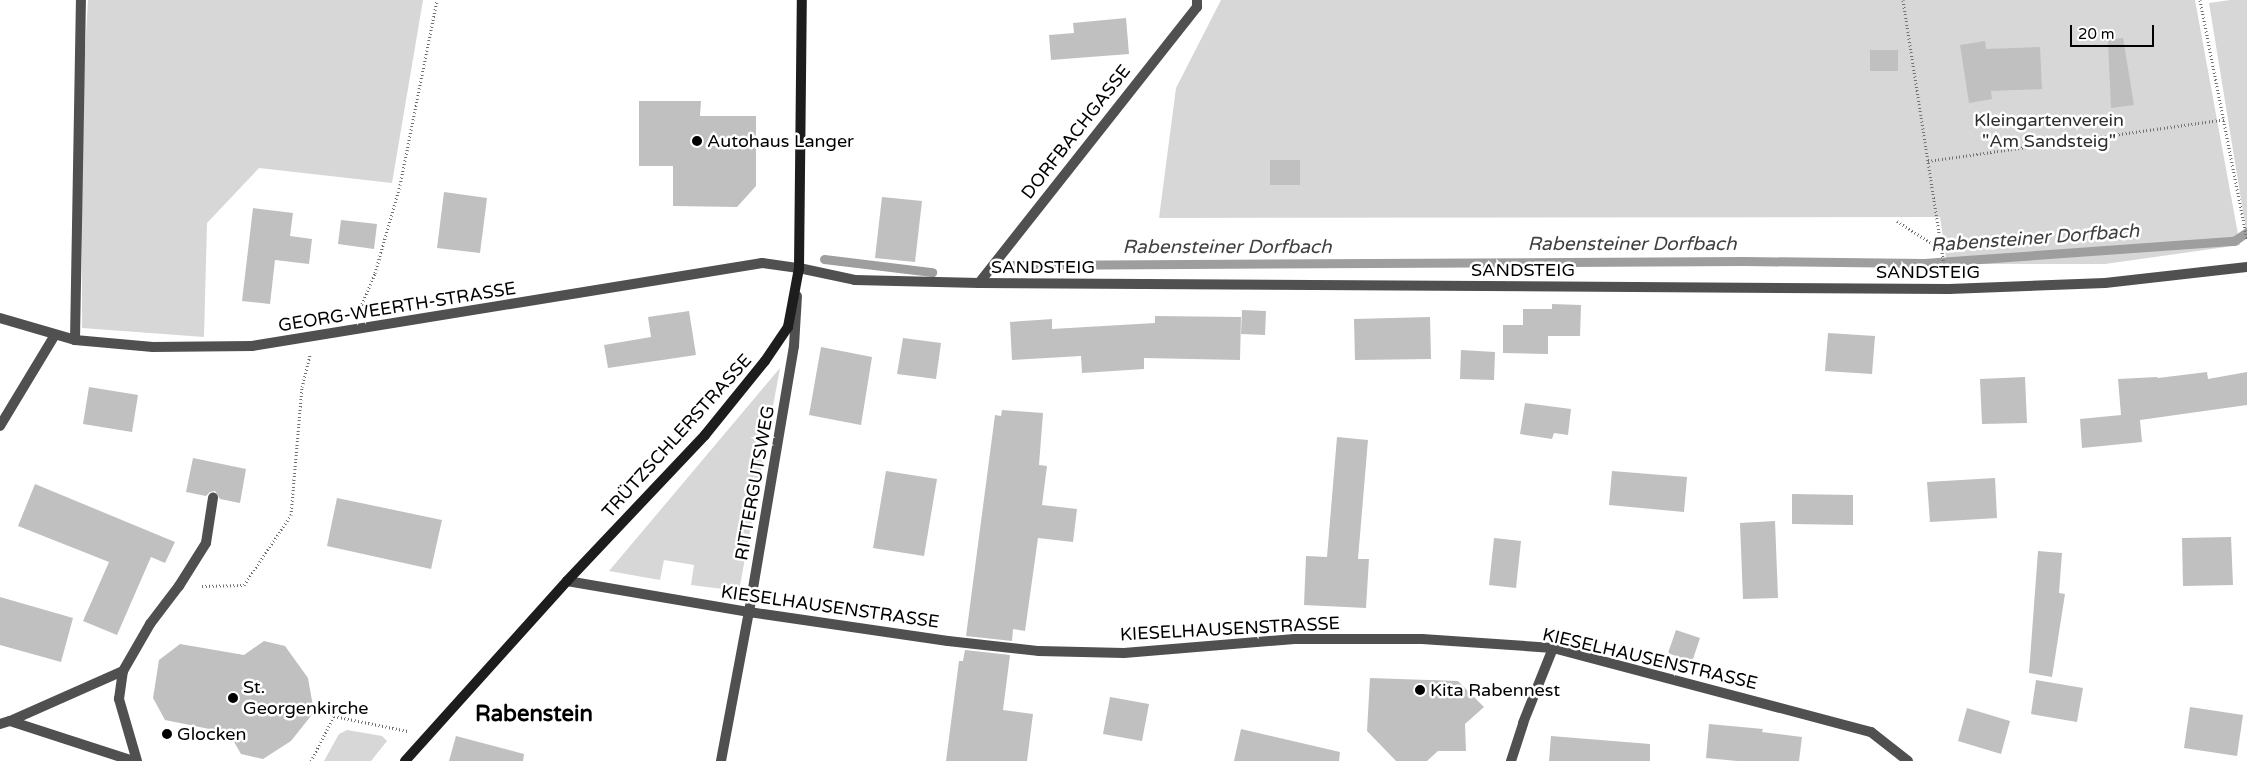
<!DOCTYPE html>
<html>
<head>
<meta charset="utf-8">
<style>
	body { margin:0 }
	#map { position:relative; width:2247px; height:761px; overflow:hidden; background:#fff; font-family:"Varela Round",sans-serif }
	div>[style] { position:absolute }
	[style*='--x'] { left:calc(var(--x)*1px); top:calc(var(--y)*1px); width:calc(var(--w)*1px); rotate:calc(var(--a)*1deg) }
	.green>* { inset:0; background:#d7d7d7 }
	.stream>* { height:9px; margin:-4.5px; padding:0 4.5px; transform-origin:4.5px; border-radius:4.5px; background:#9e9e9e }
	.building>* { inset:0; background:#c0c0c0 }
	.path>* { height:3px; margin-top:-1.5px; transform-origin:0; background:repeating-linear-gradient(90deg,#727272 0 1px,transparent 0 3.5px) }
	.lane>* { height:10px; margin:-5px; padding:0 5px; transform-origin:5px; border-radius:5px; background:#505050 }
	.street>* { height:10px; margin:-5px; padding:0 5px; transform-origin:5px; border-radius:5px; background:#505050 }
	.secondary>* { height:10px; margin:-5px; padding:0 5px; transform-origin:5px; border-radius:5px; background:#1d1d1d }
	.dots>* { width:14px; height:14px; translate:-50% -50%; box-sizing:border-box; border:2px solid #fff; border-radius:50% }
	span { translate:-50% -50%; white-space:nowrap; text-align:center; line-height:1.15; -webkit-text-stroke:5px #fff; paint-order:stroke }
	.park-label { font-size:18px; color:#2e2e2e }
	.street-label { font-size:18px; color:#000 }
	.poi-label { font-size:18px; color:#000 }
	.left { translate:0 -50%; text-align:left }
	.water-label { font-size:19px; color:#3f3f3f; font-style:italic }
	.district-label { font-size:22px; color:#000; font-weight:700 }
	.scale { position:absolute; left:2070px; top:25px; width:84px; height:22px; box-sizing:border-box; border:2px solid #000; border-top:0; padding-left:6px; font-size:15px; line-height:18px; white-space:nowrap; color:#000; -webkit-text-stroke:4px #fff; paint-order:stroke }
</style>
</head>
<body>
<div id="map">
	<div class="green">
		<i style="clip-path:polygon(88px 0,423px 0,392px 183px,259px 168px,207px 223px,204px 337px,82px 328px,82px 105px)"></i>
		<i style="clip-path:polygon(1221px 0,2195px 0,2240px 245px,2105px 264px,1947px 264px,1940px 217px,1159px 218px,1176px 88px)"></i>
		<i style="clip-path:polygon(2230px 0,2247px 0,2247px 236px,2209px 3px)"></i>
		<i style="clip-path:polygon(780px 368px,739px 591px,691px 585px,694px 565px,664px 560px,660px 580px,609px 571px)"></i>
		<i style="clip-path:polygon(347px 730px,382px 736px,387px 741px,371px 761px,324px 761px,339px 734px)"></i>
	</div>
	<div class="stream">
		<i style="--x:824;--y:259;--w:109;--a:6.9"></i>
		<i style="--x:1013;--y:265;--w:730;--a:-0.31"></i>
		<i style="--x:1743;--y:261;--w:181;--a:0.6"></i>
		<i style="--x:1924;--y:263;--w:311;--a:-4.1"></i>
		<i style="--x:2234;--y:241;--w:16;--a:-35"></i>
	</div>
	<div class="building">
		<i style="clip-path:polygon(1126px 18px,1129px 54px,1051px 60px,1049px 35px,1074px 33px,1073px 23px)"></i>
		<i style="clip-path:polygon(2123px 38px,2134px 105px,2111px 108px,2108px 40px)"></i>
		<i style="clip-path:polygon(1985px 41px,1986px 49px,2040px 47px,2042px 89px,1991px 91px,1992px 99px,1969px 103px,1960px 45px)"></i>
		<i style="clip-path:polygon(1870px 50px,1898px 50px,1898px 71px,1870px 71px)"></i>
		<i style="clip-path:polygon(639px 101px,701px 101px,700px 116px,756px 116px,756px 186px,737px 207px,673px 206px,673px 166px,639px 166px)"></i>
		<i style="clip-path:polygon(1270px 160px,1300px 160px,1300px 185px,1270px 185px)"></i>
		<i style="clip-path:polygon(444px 192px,487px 198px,480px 253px,437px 248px)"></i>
		<i style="clip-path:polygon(882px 197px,922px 201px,915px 262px,875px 258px)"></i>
		<i style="clip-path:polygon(253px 208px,293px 213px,290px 236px,312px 239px,309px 264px,275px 260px,270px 304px,242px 301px)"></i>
		<i style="clip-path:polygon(341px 220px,377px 224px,374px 249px,338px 244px)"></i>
		<i style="clip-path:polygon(1552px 304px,1581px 305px,1580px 336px,1548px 336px,1548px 354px,1503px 353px,1503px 325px,1523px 325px,1523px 309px,1552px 309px)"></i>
		<i style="clip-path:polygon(1242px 310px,1266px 311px,1265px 335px,1241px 334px)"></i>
		<i style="clip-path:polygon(689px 311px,696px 355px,608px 368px,604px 345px,651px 337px,648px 317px)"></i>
		<i style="clip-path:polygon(1155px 316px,1241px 317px,1240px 360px,1144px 358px,1144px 369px,1082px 373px,1081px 356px,1012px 360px,1010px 322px,1052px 319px,1052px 329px,1155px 323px)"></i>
		<i style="clip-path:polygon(1430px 317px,1431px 359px,1355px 360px,1354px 319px)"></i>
		<i style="clip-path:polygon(1828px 333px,1875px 336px,1872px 374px,1825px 371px)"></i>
		<i style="clip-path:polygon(903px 338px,941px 343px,936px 379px,897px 374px)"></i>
		<i style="clip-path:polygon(821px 347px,872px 357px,861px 425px,809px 415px)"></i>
		<i style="clip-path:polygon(1461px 350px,1495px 352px,1494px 380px,1460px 379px)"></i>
		<i style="clip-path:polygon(2207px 372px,2208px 379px,2247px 372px,2247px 405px,2140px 420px,2142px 442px,2082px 448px,2080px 419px,2121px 415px,2118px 379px,2157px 377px,2158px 378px)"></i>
		<i style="clip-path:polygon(2025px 377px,2027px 423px,1982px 424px,1980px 379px)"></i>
		<i style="clip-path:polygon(89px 387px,138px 395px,132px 432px,83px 424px)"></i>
		<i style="clip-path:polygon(1525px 403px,1571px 409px,1568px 435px,1554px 433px,1552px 439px,1520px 434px)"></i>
		<i style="clip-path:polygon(1002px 410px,1043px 413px,1039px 465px,1047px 466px,1042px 505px,1077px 509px,1073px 542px,1038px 538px,1025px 631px,1013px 629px,1012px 641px,966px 636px,995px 415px,1001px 416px)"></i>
		<i style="clip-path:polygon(1337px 437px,1368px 440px,1358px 559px,1369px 559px,1366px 608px,1304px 605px,1306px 556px,1327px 557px)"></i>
		<i style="clip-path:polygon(193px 458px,246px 469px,240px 503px,220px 499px,215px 491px,210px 492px,206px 496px,186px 492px)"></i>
		<i style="clip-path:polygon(886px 471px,937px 479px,924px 556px,873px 548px)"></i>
		<i style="clip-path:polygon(1612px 471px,1687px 477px,1684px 512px,1609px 505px)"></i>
		<i style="clip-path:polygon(1995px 478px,1997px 518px,1930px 522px,1927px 482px)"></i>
		<i style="clip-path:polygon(35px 484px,175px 542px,165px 563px,151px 557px,117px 635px,83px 621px,109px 562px,18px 526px)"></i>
		<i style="clip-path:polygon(1792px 494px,1853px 495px,1853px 525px,1792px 524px)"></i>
		<i style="clip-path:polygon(337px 498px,442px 520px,431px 569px,327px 546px)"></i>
		<i style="clip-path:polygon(1775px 521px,1778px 598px,1743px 599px,1740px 523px)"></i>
		<i style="clip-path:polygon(2231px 537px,2233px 585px,2183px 586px,2182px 538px)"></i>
		<i style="clip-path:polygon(1494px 538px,1521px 541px,1516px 588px,1489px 585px)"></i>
		<i style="clip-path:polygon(2038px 551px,2062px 553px,2059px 593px,2065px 594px,2052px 677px,2029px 673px)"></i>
		<i style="clip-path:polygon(0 597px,73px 618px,61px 662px,0 645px)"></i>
		<i style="clip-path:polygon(1676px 630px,1700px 638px,1692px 662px,1668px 653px)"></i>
		<i style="clip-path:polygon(264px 641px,285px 646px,308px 678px,314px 712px,291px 741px,263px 759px,241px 754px,229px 733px,165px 720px,153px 698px,159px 660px,180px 644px,244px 655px)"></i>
		<i style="clip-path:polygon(965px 650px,1010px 655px,1003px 710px,1033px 714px,1027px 761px,946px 761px,959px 661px,963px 661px)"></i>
		<i style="clip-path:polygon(1370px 678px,1458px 681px,1484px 707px,1465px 724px,1466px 751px,1438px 751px,1427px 761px,1396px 761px,1367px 731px)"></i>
		<i style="clip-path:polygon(2036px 680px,2083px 688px,2077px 722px,2031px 714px)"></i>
		<i style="clip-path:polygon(1110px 697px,1149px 704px,1142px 741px,1103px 734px)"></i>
		<i style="clip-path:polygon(2190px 707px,2243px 715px,2237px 756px,2184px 748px)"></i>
		<i style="clip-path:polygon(1967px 708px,2010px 721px,2001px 754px,1958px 741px)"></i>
		<i style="clip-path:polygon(1709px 724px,1763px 729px,1762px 732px,1802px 737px,1799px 761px,1737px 761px,1706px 758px)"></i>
		<i style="clip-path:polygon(1241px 729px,1340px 752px,1339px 761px,1234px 761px)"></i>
		<i style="clip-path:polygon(456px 736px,524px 754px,523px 761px,449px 761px)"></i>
		<i style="clip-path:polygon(1551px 736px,1650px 744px,1650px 761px,1549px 761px)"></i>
	</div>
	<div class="path">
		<i style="--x:1903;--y:0;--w:274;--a:81.2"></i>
		<i style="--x:2200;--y:0;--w:244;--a:78.9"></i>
		<i style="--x:1928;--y:161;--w:300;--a:-8"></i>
		<i style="--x:1897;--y:221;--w:54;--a:32.8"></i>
		<i style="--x:362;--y:309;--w:5;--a:-90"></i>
		<i style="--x:362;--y:304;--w:34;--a:-67"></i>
		<i style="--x:375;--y:273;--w:91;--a:-74.1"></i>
		<i style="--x:400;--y:185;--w:189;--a:-78.7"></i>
		<i style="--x:202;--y:586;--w:42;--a:-1.4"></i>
		<i style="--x:244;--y:585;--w:84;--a:-56.1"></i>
		<i style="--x:291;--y:515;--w:128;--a:-85.1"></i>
		<i style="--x:302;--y:387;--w:33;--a:-76"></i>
		<i style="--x:311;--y:761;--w:51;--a:-62.9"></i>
		<i style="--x:334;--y:716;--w:75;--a:11.6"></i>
	</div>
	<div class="lane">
		<i style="--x:75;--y:340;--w:340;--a:-89"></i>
		<i style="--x:137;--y:761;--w:65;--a:-106.2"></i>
		<i style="--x:119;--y:699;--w:28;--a:-82"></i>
		<i style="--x:123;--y:671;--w:54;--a:-60.1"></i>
		<i style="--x:150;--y:624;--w:48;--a:-52.7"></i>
		<i style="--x:179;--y:586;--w:51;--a:-57.9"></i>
		<i style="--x:206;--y:543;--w:46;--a:-81.2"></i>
	</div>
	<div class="street">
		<i style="--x:979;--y:283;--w:352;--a:-51.7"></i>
		<i style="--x:1197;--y:7;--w:7;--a:-90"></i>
		<i style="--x:0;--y:318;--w:78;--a:16.3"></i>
		<i style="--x:75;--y:340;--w:78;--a:5.1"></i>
		<i style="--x:153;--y:347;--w:99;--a:-0.6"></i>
		<i style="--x:252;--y:346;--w:517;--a:-9.24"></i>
		<i style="--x:762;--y:263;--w:37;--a:8"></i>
		<i style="--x:799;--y:268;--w:57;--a:12.1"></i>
		<i style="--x:855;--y:280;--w:124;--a:1.4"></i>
		<i style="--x:979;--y:283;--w:970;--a:0.35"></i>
		<i style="--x:1949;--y:289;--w:156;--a:-2.2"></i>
		<i style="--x:2105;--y:283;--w:143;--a:-6.4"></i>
		<i style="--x:0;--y:426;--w:106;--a:-58.9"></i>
		<i style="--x:567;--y:581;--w:185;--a:9.7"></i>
		<i style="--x:749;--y:612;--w:201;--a:8.3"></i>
		<i style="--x:948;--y:641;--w:92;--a:6.3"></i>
		<i style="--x:1039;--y:651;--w:85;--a:1.3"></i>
		<i style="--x:1124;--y:653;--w:171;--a:-4.7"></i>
		<i style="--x:1294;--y:639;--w:128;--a:0"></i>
		<i style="--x:1422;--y:639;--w:131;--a:3.9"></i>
		<i style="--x:1553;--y:648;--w:329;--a:14.8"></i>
		<i style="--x:1871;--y:732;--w:47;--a:38.1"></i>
		<i style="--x:10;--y:721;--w:124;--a:-23.9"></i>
		<i style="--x:0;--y:724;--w:10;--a:-17"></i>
		<i style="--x:10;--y:721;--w:129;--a:18"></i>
		<i style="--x:721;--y:761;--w:152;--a:-79.4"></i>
		<i style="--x:749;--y:612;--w:270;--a:-80.4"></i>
		<i style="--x:794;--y:346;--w:50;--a:-86.6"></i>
		<i style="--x:1511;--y:761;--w:40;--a:-72"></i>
		<i style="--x:1523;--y:723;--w:81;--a:-68.2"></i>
	</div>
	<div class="secondary">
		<i style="--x:405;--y:761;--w:242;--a:-48"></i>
		<i style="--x:567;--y:581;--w:201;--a:-46.6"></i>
		<i style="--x:705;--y:435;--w:95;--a:-51"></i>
		<i style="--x:765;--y:361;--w:41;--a:-55.9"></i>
		<i style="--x:788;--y:327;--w:60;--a:-79.4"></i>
		<i style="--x:799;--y:268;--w:268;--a:-89.4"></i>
	</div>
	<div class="dots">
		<i style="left:697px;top:141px;background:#000"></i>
		<i style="left:1420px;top:690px;background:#000"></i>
		<i style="left:233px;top:698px;background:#000"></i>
		<i style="left:167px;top:734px;background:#000"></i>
	</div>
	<div class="park-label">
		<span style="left:2049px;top:131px">Kleingartenverein<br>"Am Sandsteig"</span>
	</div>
	<div class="street-label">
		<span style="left:1076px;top:132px;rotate:-52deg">DORFBACHGASSE</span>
		<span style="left:1043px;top:267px">SANDSTEIG</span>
		<span style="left:1523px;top:270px">SANDSTEIG</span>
		<span style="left:1928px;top:272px">SANDSTEIG</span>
		<span style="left:397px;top:307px;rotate:-9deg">GEORG-WEERTH-STRASSE</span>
		<span style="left:677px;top:436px;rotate:-48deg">TRÜTZSCHLERSTRASSE</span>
		<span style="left:755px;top:483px;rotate:-80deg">RITTERGUTSWEG</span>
		<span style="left:830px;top:607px;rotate:8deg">KIESELHAUSENSTRASSE</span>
		<span style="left:1230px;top:629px;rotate:-3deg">KIESELHAUSENSTRASSE</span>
		<span style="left:1650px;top:659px;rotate:13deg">KIESELHAUSENSTRASSE</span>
	</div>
	<div class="poi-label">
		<span class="left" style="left:707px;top:141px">Autohaus Langer</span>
		<span class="left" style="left:243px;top:698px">St.<br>Georgenkirche</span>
		<span class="left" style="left:1430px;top:690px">Kita Rabennest</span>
		<span class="left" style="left:177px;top:734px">Glocken</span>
	</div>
	<div class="water-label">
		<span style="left:2035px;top:239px;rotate:-4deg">Rabensteiner Dorfbach</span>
		<span style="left:1632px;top:245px">Rabensteiner Dorfbach</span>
		<span style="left:1227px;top:248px">Rabensteiner Dorfbach</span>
	</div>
	<div class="district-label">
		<span style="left:534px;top:715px">Rabenstein</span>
	</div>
	<div class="scale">20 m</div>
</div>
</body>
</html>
